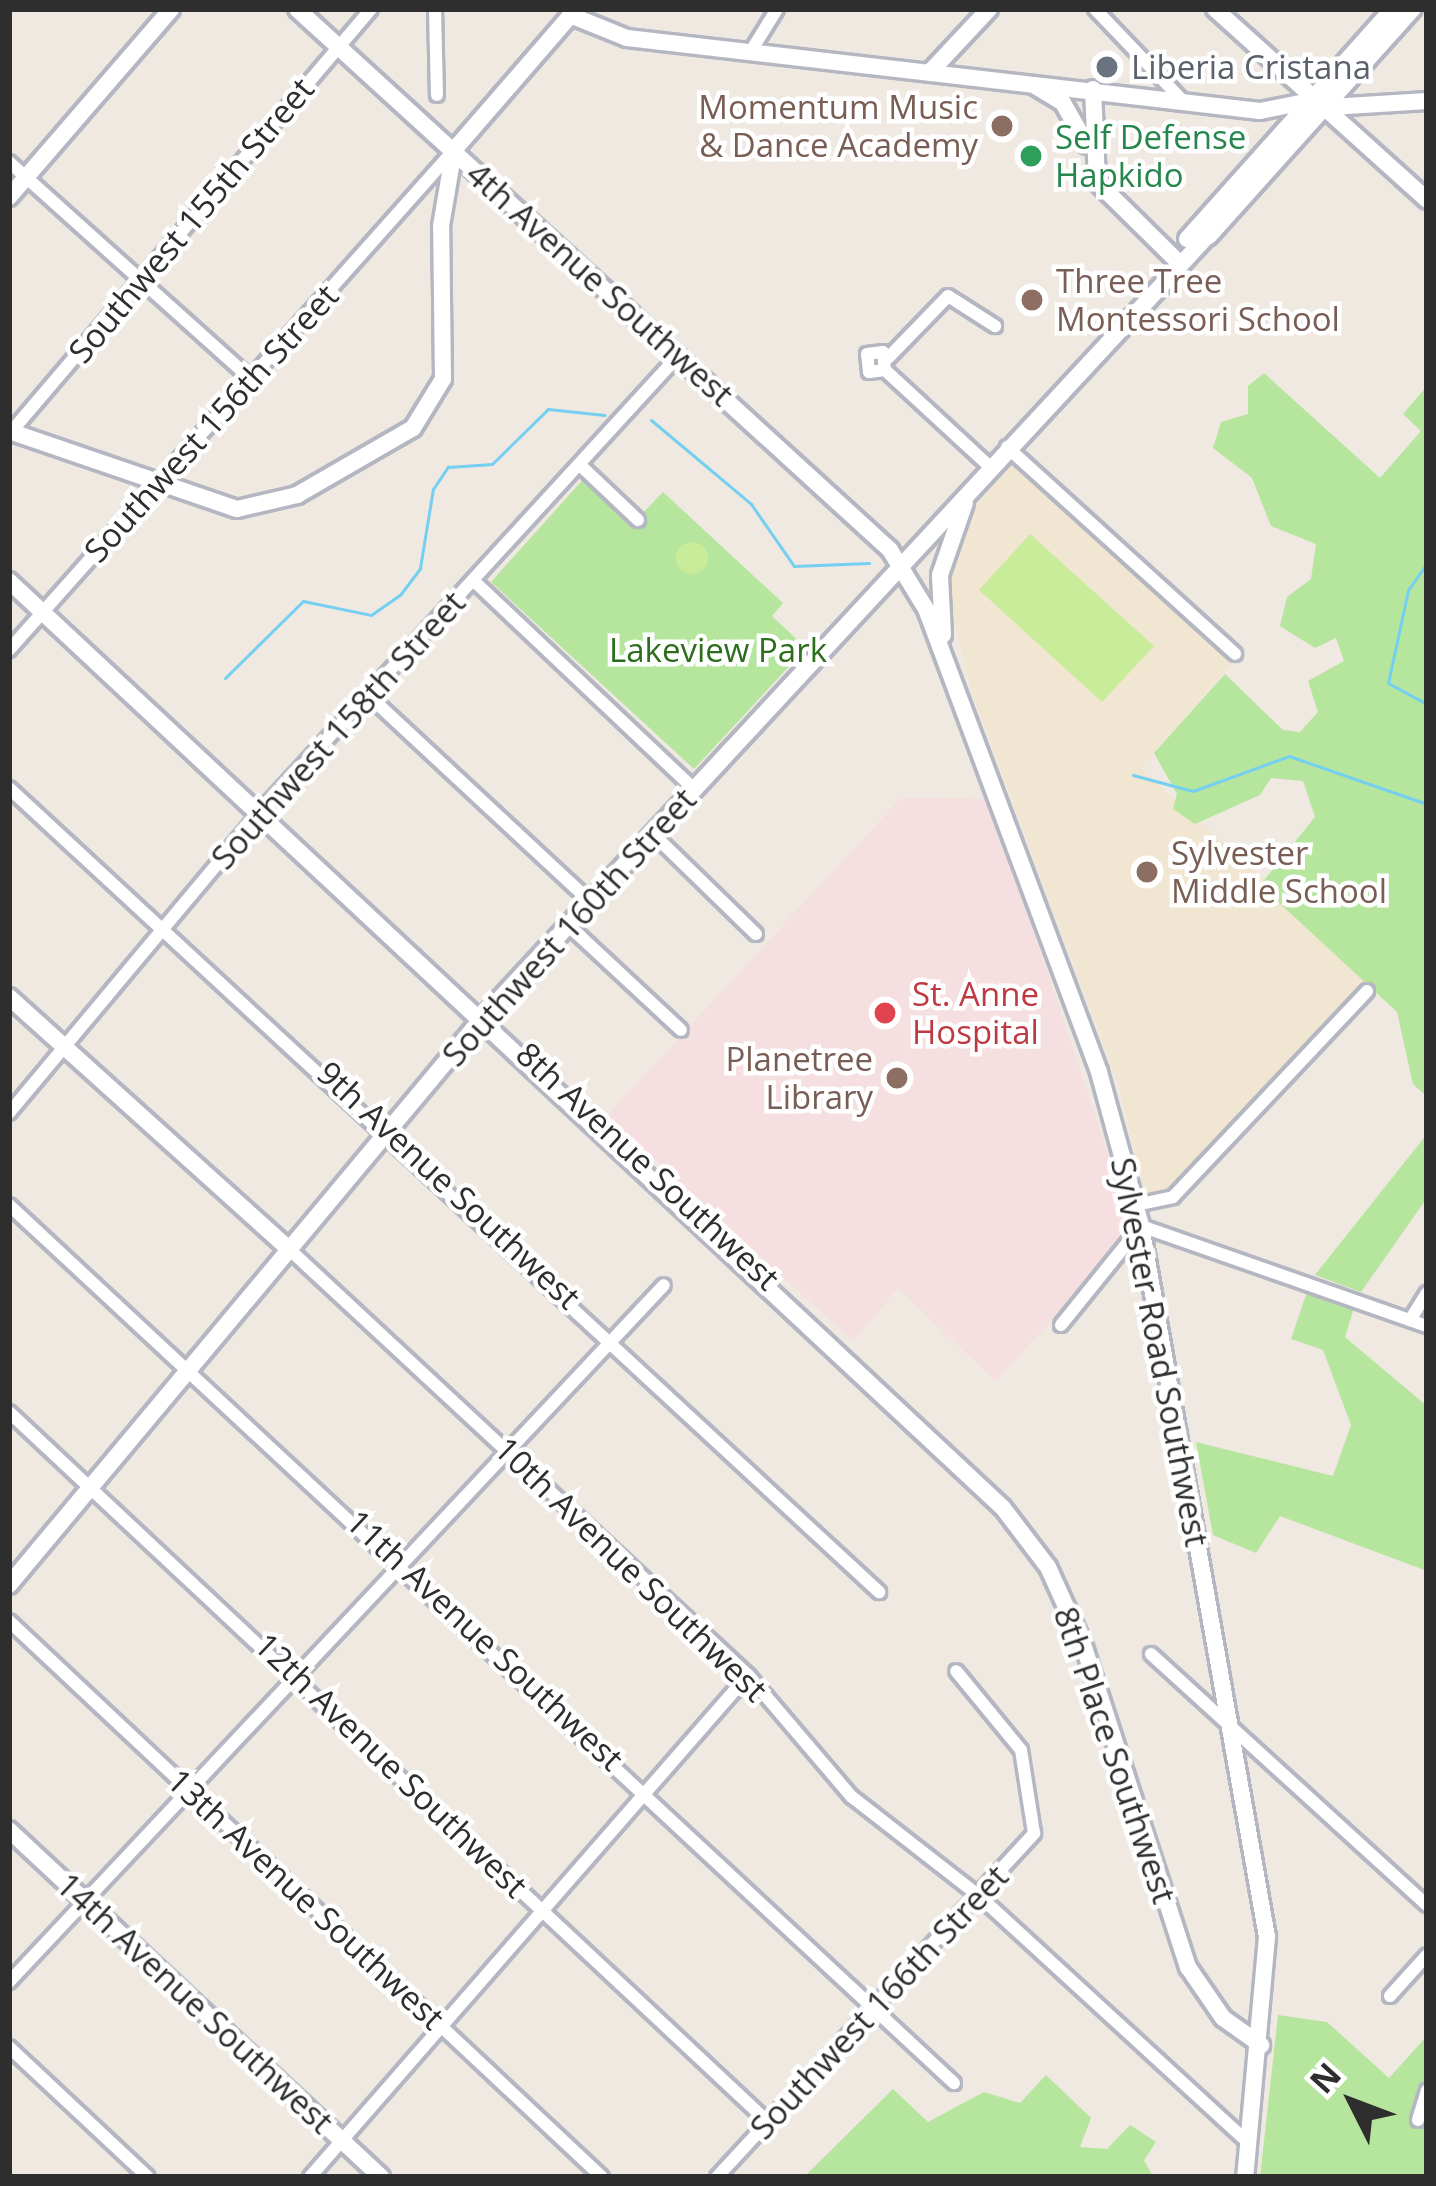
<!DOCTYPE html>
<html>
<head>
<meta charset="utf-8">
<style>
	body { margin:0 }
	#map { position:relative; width:1436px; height:2186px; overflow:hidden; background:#efe9e1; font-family:"Open Sans",sans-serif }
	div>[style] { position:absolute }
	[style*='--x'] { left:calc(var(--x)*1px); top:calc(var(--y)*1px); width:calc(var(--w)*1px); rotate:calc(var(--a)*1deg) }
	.education>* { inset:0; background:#f0e6d1 }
	.medical>* { inset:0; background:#f5dfe0 }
	.green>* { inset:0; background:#b6e59e }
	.pitch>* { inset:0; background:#c9ec9a }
	.round { border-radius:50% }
	.stream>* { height:3px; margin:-1.5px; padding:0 1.5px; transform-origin:1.5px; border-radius:1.5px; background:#75cff0 }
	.roads { filter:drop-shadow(3px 0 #b4b7c1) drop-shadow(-3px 0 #b4b7c1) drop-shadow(0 3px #b4b7c1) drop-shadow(0 -3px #b4b7c1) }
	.street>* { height:12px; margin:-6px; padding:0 6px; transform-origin:6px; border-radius:6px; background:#fff }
	.secondary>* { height:16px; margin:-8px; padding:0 8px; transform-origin:8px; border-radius:8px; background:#fff }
	.dots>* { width:33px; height:33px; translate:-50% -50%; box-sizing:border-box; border:6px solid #fff; border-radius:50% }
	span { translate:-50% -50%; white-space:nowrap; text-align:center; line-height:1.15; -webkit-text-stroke:9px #fff; paint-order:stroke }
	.worship-label { font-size:33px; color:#5b616d }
	.left { translate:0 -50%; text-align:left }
	.education-label { font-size:33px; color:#785e54 }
	.right { translate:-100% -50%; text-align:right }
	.leisure-label { font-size:33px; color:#27864d }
	.street-label { font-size:33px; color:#2e2e2e }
	.park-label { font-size:33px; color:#2c6e1b }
	.health-label { font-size:33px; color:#be3a42 }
	.frame { position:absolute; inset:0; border:12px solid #2e2e2e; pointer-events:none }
	.north { position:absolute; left:1292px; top:2042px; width:120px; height:120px; -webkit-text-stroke:9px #fff; paint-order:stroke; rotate:312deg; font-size:33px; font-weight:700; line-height:48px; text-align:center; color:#2e2e2e }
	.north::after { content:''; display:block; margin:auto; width:42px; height:54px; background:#2e2e2e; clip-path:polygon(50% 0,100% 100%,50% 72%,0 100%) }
</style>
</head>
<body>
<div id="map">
	<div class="education">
		<i style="clip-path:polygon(1011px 464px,1232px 664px,1140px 768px,1372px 976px,1172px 1188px,1146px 1197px,1118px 1083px,972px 693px,947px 590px,966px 520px)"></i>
	</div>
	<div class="medical">
		<i style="clip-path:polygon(901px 798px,989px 799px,1134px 1231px,995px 1381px,898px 1288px,853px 1341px,607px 1116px)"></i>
	</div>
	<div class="green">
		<i style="clip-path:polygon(1264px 373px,1380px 478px,1421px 431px,1403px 414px,1427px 386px,1427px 1097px,1413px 1084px,1397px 1012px,1260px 885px,1315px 817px,1303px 781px,1271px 778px,1260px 795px,1195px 824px,1173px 809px,1177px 794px,1154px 753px,1225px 674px,1283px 730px,1300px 732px,1318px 712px,1308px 681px,1344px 661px,1336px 638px,1315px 648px,1280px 626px,1287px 597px,1311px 579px,1316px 544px,1271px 526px,1252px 478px,1213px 448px,1221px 422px,1248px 414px,1248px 386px)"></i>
		<i style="clip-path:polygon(587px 475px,636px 520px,663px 492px,783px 603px,772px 616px,806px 648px,694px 769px,491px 582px)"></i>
		<i style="clip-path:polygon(1427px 1134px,1427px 1198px,1361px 1292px,1315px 1275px)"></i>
		<i style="clip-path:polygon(1307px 1292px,1354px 1308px,1345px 1337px,1427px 1406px,1427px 1571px,1280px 1516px,1256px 1553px,1213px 1535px,1196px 1442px,1333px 1476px,1351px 1425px,1323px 1350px,1291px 1339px)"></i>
		<i style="clip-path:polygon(1278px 2015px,1327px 2022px,1389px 2078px,1427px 2036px,1427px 2177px,1260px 2177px)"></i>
		<i style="clip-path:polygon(1046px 2075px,1091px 2118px,1080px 2147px,1107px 2149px,1130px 2125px,1156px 2142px,1144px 2160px,1153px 2177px,804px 2177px,893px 2089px,928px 2122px,984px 2092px,1020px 2103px)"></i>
	</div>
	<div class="pitch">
		<i style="clip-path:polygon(1030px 534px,1154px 646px,1102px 702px,979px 590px)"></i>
		<i class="round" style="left:676px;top:542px;width:32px;height:32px"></i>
	</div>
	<div class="stream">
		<i style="--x:651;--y:420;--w:131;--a:40"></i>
		<i style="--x:751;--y:504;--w:75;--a:55.3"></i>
		<i style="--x:794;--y:566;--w:75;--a:-2.3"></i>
		<i style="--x:1427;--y:563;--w:33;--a:125"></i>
		<i style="--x:1408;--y:590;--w:95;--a:102.1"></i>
		<i style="--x:1388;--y:683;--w:44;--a:28.3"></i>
		<i style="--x:225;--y:678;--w:110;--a:-44.6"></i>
		<i style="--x:303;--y:601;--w:69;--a:11.6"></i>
		<i style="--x:371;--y:615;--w:35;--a:-35"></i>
		<i style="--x:400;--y:595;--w:34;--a:-53"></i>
		<i style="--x:420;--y:568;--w:80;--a:-80.7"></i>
		<i style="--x:433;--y:489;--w:27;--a:-56"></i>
		<i style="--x:448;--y:467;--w:44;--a:-3.9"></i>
		<i style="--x:492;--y:464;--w:78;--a:-44.5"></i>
		<i style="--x:548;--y:409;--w:57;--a:6"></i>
		<i style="--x:1133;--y:775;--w:62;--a:14.9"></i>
		<i style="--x:1193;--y:791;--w:102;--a:-20"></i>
		<i style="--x:1289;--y:756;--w:146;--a:19.2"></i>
	</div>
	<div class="roads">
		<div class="street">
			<i style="--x:435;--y:9;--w:86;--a:88.7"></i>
			<i style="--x:1095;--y:9;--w:127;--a:46.3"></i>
			<i style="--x:751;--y:51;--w:49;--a:-58.2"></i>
			<i style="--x:9;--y:162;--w:324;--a:41.9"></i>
			<i style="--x:888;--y:358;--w:86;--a:-45.9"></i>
			<i style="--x:948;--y:296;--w:56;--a:32.6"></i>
			<i style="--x:885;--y:370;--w:16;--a:173"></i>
			<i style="--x:869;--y:372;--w:18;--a:-96"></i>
			<i style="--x:867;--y:354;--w:16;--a:-7"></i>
			<i style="--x:883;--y:352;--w:18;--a:84"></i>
			<i style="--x:885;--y:370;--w:140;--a:42.7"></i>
			<i style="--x:11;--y:432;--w:555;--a:-49.6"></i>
			<i style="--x:1007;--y:447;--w:308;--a:42.2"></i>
			<i style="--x:580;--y:465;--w:80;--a:43.5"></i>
			<i style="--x:474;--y:581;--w:303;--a:43.4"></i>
			<i style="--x:9;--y:650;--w:669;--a:-48.33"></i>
			<i style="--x:368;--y:695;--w:303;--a:42.9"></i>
			<i style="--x:9;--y:788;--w:1185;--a:42.74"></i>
			<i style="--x:652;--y:833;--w:145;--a:44.2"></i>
			<i style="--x:568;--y:925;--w:154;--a:42.9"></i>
			<i style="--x:9;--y:1113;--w:395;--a:-50.1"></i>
			<i style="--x:262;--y:810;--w:616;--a:-47.5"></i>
			<i style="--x:9;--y:1205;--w:1290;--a:42.9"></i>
			<i style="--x:1136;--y:1205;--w:38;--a:-12"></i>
			<i style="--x:1173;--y:1197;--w:283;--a:-46.7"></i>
			<i style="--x:290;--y:1250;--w:625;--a:42.86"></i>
			<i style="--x:748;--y:1675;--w:160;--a:49.6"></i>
			<i style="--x:852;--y:1797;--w:160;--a:37.9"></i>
			<i style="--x:978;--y:1895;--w:367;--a:42.5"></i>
			<i style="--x:1410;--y:1320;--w:32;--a:-58"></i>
			<i style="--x:1061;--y:1325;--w:127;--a:-51.1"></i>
			<i style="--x:1141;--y:1226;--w:303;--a:19.3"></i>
			<i style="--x:9;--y:1412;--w:1039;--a:43.09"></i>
			<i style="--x:9;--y:1621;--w:813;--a:43.16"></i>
			<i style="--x:1151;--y:1654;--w:373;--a:42.3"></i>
			<i style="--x:9;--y:1982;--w:956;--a:-46.78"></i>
			<i style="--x:1390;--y:1996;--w:55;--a:-47.9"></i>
			<i style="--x:9;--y:2047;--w:190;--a:43.1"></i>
			<i style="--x:1418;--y:2120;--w:31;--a:-73"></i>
			<i style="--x:310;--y:2177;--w:666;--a:-48.89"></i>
			<i style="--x:717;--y:2177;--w:468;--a:-47.3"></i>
			<i style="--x:1034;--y:1833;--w:84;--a:-98.9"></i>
			<i style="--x:1021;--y:1750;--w:102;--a:-129.4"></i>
		</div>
		<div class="secondary">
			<i style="--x:297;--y:9;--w:803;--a:42.37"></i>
			<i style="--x:890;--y:550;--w:69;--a:58.6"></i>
			<i style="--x:926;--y:609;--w:494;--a:69.5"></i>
			<i style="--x:1099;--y:1072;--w:160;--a:74.7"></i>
			<i style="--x:1141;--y:1226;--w:722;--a:79.95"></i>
			<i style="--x:1267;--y:1937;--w:241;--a:95.2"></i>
			<i style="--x:1215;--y:9;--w:285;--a:42"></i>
			<i style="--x:570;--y:15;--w:61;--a:22"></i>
			<i style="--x:627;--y:38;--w:637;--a:6.58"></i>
			<i style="--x:1260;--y:111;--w:56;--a:-11.3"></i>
			<i style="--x:931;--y:71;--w:85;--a:-46.9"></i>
			<i style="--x:1035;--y:86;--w:33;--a:31"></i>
			<i style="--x:1063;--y:103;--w:48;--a:60.3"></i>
			<i style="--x:1093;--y:89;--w:93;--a:87.5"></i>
			<i style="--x:1097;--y:182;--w:114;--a:44.6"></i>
			<i style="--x:1331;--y:107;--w:96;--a:-3.6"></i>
			<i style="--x:9;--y:197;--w:248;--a:-49.2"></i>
			<i style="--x:1209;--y:236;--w:305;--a:-48.1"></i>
			<i style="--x:1187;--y:239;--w:309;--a:-48.2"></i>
			<i style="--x:9;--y:431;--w:241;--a:18.9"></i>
			<i style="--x:237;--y:509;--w:62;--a:-13.1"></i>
			<i style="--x:297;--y:495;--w:134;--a:-30"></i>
			<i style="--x:413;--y:428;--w:57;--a:-58.5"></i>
			<i style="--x:443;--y:379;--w:153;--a:-90.7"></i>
			<i style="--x:441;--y:226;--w:77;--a:-80.3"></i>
			<i style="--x:454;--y:150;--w:186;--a:-49.1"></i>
			<i style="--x:9;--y:581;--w:1359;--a:43"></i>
			<i style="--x:1003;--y:1508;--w:74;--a:52.7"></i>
			<i style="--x:1048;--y:1567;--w:85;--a:65.6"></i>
			<i style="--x:1083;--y:1644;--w:340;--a:72"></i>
			<i style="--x:1188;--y:1967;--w:62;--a:55.5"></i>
			<i style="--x:1223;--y:2018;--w:47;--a:35.4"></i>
			<i style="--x:943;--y:635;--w:60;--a:-92.9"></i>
			<i style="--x:940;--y:575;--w:76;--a:-70.9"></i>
			<i style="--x:9;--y:997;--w:378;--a:42"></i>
			<i style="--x:9;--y:1585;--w:743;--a:-50.14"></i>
			<i style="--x:485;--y:1015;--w:1071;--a:-47.16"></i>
			<i style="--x:9;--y:1830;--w:509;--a:43.01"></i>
		</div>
	</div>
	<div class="dots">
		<i style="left:1107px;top:67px;background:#6b7280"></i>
		<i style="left:1002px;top:126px;background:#8d6e63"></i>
		<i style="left:1031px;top:156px;background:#2e9e5b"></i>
		<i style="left:1032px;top:300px;background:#8d6e63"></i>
		<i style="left:1147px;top:872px;background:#8d6e63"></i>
		<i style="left:885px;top:1013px;background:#e0444e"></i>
		<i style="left:897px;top:1078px;background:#8d6e63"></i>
	</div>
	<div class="worship-label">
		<span class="left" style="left:1131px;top:67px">Liberia Cristana</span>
	</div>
	<div class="education-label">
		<span class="right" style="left:978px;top:126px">Momentum Music<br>&amp; Dance Academy</span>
		<span class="left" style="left:1056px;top:300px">Three Tree<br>Montessori School</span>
		<span class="left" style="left:1171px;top:872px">Sylvester<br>Middle School</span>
		<span class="right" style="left:873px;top:1078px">Planetree<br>Library</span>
	</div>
	<div class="leisure-label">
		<span class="left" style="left:1055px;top:156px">Self Defense<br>Hapkido</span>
	</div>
	<div class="street-label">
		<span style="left:191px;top:220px;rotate:-50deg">Southwest 155th Street</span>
		<span style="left:600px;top:284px;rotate:42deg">4th Avenue Southwest</span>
		<span style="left:211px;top:423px;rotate:-48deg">Southwest 156th Street</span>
		<span style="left:338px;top:730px;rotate:-48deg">Southwest 158th Street</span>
		<span style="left:569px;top:927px;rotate:-48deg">Southwest 160th Street</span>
		<span style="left:648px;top:1166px;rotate:43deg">8th Avenue Southwest</span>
		<span style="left:449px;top:1185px;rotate:43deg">9th Avenue Southwest</span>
		<span style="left:1160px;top:1352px;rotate:79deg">Sylvester Road Southwest</span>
		<span style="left:631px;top:1569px;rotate:44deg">10th Avenue Southwest</span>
		<span style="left:485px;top:1640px;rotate:43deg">11th Avenue Southwest</span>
		<span style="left:1115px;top:1755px;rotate:71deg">8th Place Southwest</span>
		<span style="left:391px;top:1765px;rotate:44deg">12th Avenue Southwest</span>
		<span style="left:306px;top:1899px;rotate:43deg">13th Avenue Southwest</span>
		<span style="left:879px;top:2002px;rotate:-47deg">Southwest 166th Street</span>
		<span style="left:195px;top:2003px;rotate:43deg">14th Avenue Southwest</span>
	</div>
	<div class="park-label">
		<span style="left:718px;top:650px">Lakeview Park</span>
	</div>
	<div class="health-label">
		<span class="left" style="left:912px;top:1013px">St. Anne<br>Hospital</span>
	</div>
	<div class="frame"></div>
	<div class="north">N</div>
</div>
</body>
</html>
